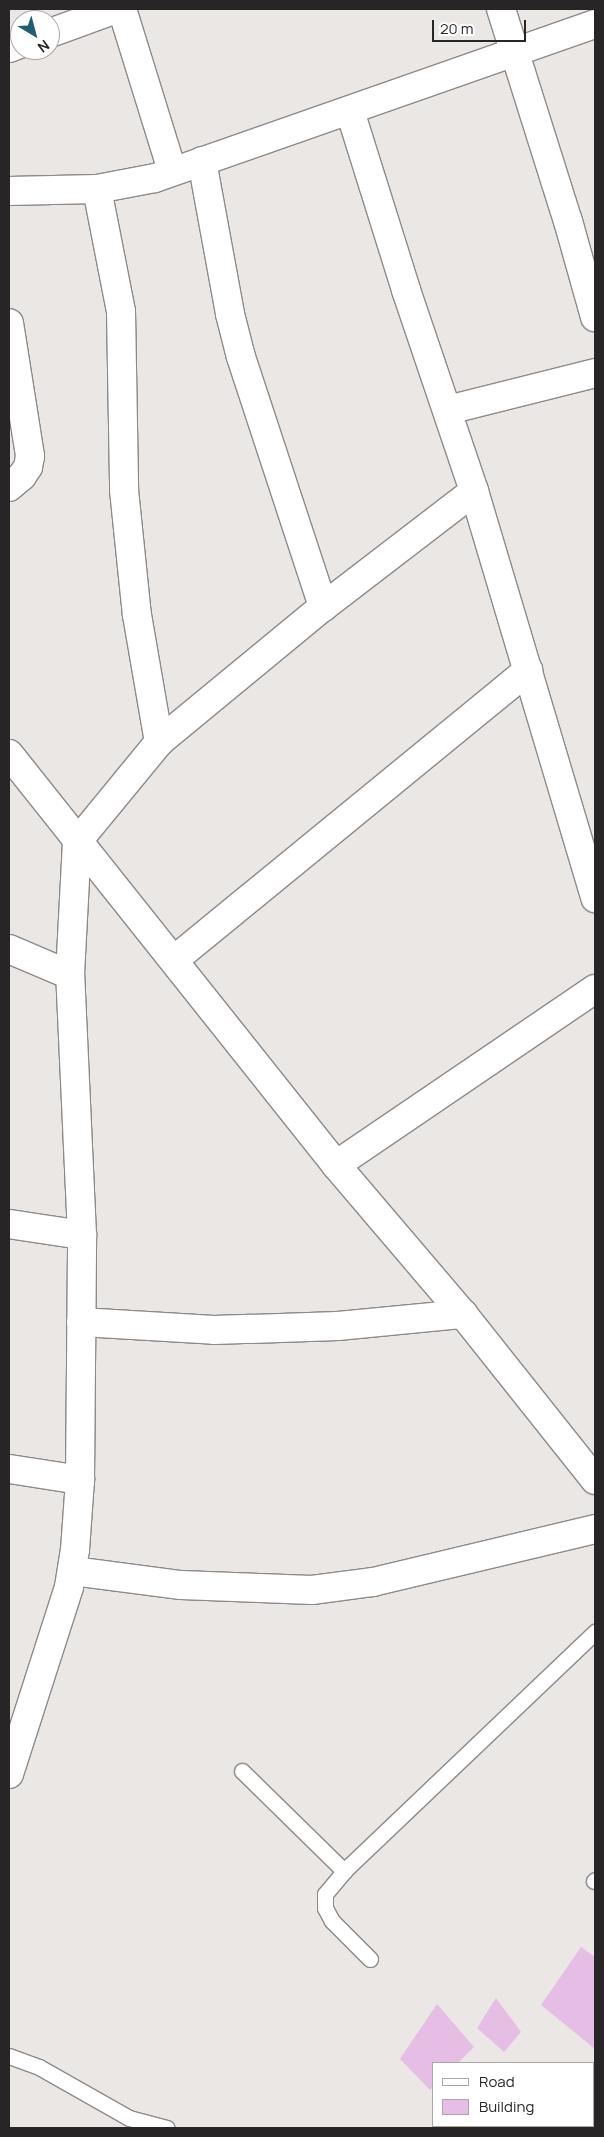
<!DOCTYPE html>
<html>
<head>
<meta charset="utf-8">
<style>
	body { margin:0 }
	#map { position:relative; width:604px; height:2137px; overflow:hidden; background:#eae7e5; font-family:Manrope,sans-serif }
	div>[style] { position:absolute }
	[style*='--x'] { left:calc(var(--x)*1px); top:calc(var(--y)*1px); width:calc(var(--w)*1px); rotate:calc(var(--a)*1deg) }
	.building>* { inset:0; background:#e6bee5 }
	.roads { filter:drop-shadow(1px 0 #8d8a89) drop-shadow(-1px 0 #8d8a89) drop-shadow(0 1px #8d8a89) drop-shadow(0 -1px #8d8a89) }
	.lane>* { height:15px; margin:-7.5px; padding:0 7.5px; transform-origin:7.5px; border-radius:7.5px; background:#fff }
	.street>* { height:28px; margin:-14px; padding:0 14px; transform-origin:14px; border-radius:14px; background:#fff }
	span { translate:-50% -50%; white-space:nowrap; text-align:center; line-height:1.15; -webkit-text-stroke:5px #fff; paint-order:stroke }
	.frame { position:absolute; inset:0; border:10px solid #272525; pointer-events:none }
	.legend { position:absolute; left:432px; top:2062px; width:162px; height:65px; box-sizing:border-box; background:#fff; border:1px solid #a9a8a8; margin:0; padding:6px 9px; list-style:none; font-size:15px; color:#272525 }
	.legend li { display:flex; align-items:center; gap:10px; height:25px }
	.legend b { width:25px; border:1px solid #a9a8a8 }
	.north { position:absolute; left:10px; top:10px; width:50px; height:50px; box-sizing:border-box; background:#fff; border:1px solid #a9a8a8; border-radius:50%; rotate:143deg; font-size:14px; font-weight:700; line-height:20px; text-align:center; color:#272525 }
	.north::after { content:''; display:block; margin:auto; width:18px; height:22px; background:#1d6073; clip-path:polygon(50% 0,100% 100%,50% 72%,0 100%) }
	.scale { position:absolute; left:432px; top:20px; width:94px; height:22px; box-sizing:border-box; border:2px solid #272525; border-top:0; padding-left:6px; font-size:15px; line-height:18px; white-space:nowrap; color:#272525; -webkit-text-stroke:4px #fff; paint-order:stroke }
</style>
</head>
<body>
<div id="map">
	<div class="building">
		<i style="clip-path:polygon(581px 1947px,595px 1957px,595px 2049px,541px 2005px)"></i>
		<i style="clip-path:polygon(496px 1998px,521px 2032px,504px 2052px,477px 2028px)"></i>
		<i style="clip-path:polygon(437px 2004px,474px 2047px,458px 2063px,433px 2063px,433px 2087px,430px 2090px,400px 2059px)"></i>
		<i style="clip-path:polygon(484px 2126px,524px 2126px,527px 2128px,483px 2128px)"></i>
	</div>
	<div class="roads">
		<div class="lane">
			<i style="--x:242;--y:1771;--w:143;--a:44.4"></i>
			<i style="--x:594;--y:1881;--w:1;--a:-45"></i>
			<i style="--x:370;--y:1959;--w:54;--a:-135"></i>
			<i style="--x:332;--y:1921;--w:15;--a:-118"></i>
			<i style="--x:325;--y:1908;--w:14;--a:-90"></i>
			<i style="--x:325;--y:1894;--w:30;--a:-50"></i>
			<i style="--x:344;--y:1871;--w:347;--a:-43.6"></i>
			<i style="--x:9;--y:2056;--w:32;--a:20"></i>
			<i style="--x:39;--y:2067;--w:103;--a:29.5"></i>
			<i style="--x:129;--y:2118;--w:39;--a:15"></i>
		</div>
		<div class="street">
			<i style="--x:122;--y:9;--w:170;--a:72.8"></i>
			<i style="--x:501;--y:9;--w:222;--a:72.5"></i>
			<i style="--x:568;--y:221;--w:100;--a:74.3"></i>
			<i style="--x:50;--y:33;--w:70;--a:-20"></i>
			<i style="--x:9;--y:48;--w:12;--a:-20"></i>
			<i style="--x:350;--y:111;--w:188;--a:72.6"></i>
			<i style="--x:406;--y:290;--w:212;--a:71.3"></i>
			<i style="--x:474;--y:491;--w:425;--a:73.4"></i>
			<i style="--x:202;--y:161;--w:156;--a:79.6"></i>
			<i style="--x:230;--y:314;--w:44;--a:75.7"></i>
			<i style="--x:241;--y:357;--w:263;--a:71.8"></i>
			<i style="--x:97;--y:189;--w:124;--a:78.9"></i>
			<i style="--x:121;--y:311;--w:179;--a:89"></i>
			<i style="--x:124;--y:490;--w:126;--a:84.1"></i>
			<i style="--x:137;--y:615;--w:129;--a:80.2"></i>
			<i style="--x:9;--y:191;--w:88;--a:-1.3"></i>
			<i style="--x:97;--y:189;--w:59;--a:-10.7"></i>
			<i style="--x:155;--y:178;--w:466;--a:-19.3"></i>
			<i style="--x:9;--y:323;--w:135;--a:81"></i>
			<i style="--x:30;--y:456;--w:11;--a:100"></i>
			<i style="--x:28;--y:467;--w:11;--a:124"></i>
			<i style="--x:22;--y:476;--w:17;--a:140"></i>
			<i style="--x:448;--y:410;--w:152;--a:-14.1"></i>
			<i style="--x:9;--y:754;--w:525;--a:51.49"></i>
			<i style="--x:336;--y:1165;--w:196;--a:49.6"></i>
			<i style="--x:463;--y:1314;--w:212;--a:51.5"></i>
			<i style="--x:9;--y:949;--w:66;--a:23.1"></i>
			<i style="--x:174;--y:960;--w:458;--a:-39.3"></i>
			<i style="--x:336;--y:1165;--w:313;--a:-34.2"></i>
			<i style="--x:9;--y:1224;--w:74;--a:8.6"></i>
			<i style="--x:81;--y:1322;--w:133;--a:3.4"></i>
			<i style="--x:214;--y:1330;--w:37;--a:-2"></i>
			<i style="--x:251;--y:1329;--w:87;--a:-2"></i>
			<i style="--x:338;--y:1326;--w:126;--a:-5.5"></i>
			<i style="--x:9;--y:1469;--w:72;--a:8.8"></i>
			<i style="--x:73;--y:1571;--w:109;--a:7.4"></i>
			<i style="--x:181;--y:1585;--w:131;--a:2.2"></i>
			<i style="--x:312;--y:1590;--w:62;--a:-7.5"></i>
			<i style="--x:373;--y:1582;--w:228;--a:-13.4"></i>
			<i style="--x:9;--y:1774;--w:196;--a:-72.2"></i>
			<i style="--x:69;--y:1587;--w:37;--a:-81"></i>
			<i style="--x:75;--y:1550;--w:70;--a:-85.9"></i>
			<i style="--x:80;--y:1480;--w:245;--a:-89.5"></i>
			<i style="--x:82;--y:1235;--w:260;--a:-92.6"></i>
			<i style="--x:70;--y:975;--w:133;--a:-87"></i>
			<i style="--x:77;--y:842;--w:129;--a:-50.6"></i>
			<i style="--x:159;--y:742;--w:212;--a:-39.5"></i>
			<i style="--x:323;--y:607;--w:190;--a:-37.5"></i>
		</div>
	</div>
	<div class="frame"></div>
	<ul class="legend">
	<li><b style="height:6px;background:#fff"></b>Road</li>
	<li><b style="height:14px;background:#e6bee5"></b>Building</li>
	</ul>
	<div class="north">N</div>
	<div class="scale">20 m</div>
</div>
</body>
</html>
